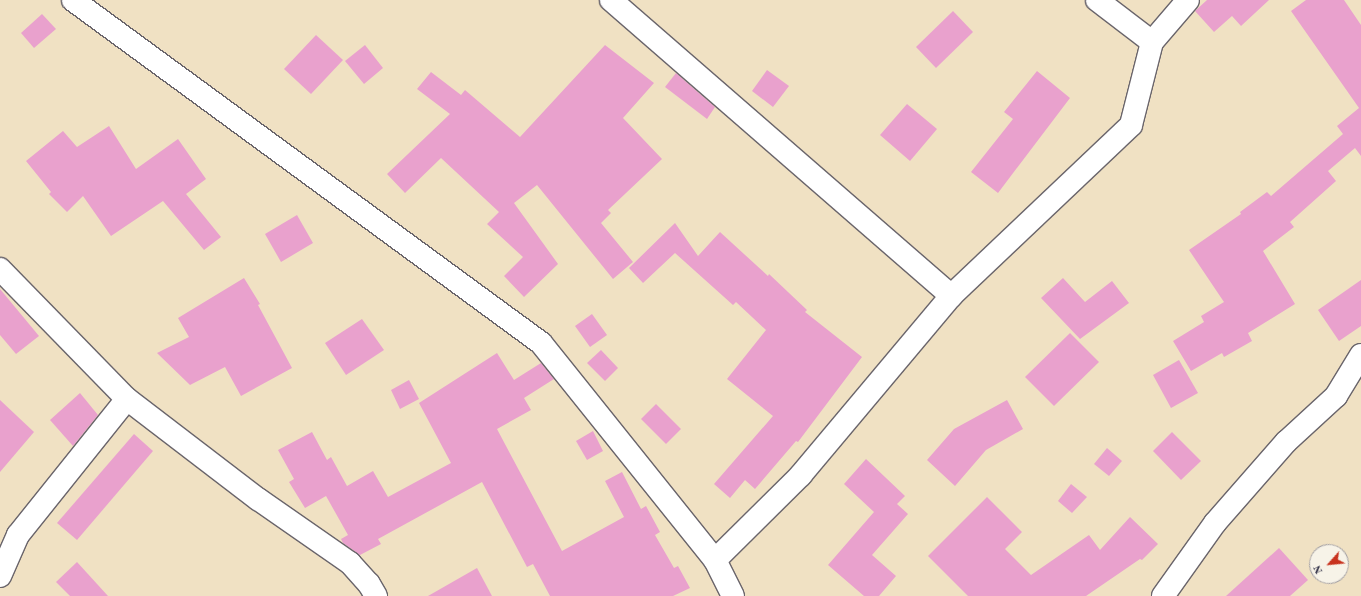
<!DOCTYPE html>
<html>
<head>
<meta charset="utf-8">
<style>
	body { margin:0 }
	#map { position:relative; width:1361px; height:596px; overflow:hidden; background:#f0e1c3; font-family:"Old Standard TT",serif }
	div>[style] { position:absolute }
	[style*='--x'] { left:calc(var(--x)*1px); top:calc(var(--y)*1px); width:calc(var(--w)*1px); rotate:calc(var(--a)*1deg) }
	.building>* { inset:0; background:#e9a1cd }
	.roads { filter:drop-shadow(1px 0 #6a656b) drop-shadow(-1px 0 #6a656b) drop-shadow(0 1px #6a656b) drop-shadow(0 -1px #6a656b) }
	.minor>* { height:22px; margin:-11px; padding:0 11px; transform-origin:11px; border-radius:11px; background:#fff }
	span { translate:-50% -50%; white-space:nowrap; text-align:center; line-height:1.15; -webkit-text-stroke:3px #f7f3e8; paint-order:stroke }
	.north { position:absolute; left:1309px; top:544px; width:40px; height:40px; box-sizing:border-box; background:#f7f3e8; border:1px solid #a29fa3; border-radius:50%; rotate:243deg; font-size:11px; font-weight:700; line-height:16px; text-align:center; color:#22223b }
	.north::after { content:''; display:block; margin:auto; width:14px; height:18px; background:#c8321e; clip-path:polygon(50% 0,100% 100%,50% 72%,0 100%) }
</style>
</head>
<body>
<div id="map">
	<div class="building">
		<i style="clip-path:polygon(1207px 0,1269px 0,1241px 26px,1232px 16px,1214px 32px,1195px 11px)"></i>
		<i style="clip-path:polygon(1306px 0,1344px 0,1361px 25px,1361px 156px,1355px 148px,1328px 171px,1336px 181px,1290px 222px,1294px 227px,1263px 251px,1295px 304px,1248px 333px,1252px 341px,1224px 357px,1222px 353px,1191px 371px,1173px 341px,1204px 322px,1201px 316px,1224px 302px,1189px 250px,1241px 214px,1240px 212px,1267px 192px,1271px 196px,1343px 134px,1337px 126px,1359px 108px,1291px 11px)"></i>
		<i style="clip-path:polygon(953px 11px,973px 32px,936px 68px,916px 47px)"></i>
		<i style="clip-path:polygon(42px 14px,56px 29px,34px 48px,21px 33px)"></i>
		<i style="clip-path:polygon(316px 35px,343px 60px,311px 94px,284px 69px)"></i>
		<i style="clip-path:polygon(365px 45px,383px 68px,364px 84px,345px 61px)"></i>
		<i style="clip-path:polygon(605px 45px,654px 83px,623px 118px,662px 159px,608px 210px,611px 213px,601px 223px,633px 262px,613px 279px,537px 185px,514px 203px,558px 264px,524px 297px,504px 276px,523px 257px,487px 224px,499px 212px,441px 158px,405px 193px,387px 174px,450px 114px,417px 89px,431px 72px,461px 95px,465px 90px,520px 137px)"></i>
		<i style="clip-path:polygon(767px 70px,789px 86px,773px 107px,752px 91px)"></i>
		<i style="clip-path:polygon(1037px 71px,1070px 98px,998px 193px,971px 172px,1013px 119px,1004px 112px)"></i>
		<i style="clip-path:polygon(676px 73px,715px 107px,707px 119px,665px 87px)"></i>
		<i style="clip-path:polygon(907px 104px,937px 129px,910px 161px,880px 135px)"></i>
		<i style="clip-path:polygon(109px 126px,136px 169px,178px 139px,206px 179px,186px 194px,221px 237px,204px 250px,163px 201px,111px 236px,83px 196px,67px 212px,49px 194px,51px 192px,26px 161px,63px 131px,77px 147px)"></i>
		<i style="clip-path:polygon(297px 215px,313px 243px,281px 262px,265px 234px)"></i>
		<i style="clip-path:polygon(675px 223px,698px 256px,720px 232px,768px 276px,769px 274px,807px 310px,805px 312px,862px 357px,798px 442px,796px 441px,755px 489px,745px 480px,730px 498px,714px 484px,773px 416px,727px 379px,766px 330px,736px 302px,733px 305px,675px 253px,643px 283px,629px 268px)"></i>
		<i style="clip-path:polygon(244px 278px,260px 304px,258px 305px,292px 368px,241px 396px,225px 367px,190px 385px,157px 353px,189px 337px,178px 318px)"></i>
		<i style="clip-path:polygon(1063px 278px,1085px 302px,1112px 281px,1129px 303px,1080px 339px,1041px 298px)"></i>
		<i style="clip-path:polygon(1361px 280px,1361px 326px,1339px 341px,1318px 310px)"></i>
		<i style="clip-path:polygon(0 289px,39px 336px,16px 354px,0 335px)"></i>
		<i style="clip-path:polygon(592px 314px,607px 335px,590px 347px,575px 326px)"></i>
		<i style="clip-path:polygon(362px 319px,384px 350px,346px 375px,325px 343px)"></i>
		<i style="clip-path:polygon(1070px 333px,1099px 362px,1054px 406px,1025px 377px)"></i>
		<i style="clip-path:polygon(601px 350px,618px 368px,605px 381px,587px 363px)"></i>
		<i style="clip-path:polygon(497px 353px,514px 380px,541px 363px,554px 379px,524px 398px,531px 410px,497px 429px,562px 551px,624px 517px,605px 481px,622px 472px,641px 509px,646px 506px,660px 532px,655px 535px,674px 568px,678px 566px,690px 588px,673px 596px,550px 596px,533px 564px,527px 567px,482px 482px,378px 539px,381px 544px,360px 555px,343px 543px,341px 539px,348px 535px,326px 496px,305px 508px,289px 482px,294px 479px,278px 450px,312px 432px,327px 460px,331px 457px,347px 486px,373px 471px,388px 497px,451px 463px,419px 403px)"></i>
		<i style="clip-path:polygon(1179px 360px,1198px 393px,1171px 408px,1153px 375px)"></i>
		<i style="clip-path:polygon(409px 380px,419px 399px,400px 409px,391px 390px)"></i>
		<i style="clip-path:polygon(80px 393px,98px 415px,73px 446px,50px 420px)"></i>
		<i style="clip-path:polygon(0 400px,34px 432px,0 472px)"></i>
		<i style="clip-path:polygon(1007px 400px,1023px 429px,986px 450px,955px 486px,927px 460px,954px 429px)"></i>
		<i style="clip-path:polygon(656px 404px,681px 429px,666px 444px,641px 419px)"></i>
		<i style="clip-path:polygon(593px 431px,603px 451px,587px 460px,576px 441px)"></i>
		<i style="clip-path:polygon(1172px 432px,1201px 461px,1181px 480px,1153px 451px)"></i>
		<i style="clip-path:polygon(134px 434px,153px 451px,77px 540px,57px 523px)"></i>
		<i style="clip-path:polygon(1107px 448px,1122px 461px,1109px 476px,1094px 464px)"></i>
		<i style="clip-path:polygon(866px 459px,905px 496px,897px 504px,908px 514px,872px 555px,896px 576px,879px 596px,864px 596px,828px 565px,874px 512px,844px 484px)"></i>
		<i style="clip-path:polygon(1071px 484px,1087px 497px,1072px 513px,1058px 501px)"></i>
		<i style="clip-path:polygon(987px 497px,1022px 532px,1005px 549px,1031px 575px,1089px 535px,1100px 550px,1130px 517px,1158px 544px,1142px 560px,1140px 559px,1086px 596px,968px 596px,928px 556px)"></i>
		<i style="clip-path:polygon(1279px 548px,1308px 580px,1290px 596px,1226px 596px)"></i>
		<i style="clip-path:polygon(77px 562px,108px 596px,70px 596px,56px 582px)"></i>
		<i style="clip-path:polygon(477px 568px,492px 596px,428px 596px)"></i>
	</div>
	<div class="roads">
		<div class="minor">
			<i style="--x:73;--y:0;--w:580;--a:36.24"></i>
			<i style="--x:541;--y:343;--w:278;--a:51.3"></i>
			<i style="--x:715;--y:560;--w:40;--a:63.4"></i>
			<i style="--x:611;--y:0;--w:451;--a:41"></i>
			<i style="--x:951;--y:296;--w:234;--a:130"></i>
			<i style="--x:801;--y:475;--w:121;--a:135.3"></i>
			<i style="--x:1097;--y:0;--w:69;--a:37.4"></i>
			<i style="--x:0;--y:269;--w:182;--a:45.7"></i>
			<i style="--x:127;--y:399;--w:165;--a:37.4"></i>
			<i style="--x:258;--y:499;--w:112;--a:34.8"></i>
			<i style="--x:350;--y:563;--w:28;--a:48"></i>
			<i style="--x:369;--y:584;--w:14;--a:60"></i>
			<i style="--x:951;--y:296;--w:248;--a:-43.5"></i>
			<i style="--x:1131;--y:125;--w:86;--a:-75.8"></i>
			<i style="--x:1152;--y:42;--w:55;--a:-49.4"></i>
			<i style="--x:0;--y:576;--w:45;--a:-66.3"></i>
			<i style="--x:18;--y:535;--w:174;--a:-51.3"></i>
			<i style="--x:1163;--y:596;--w:90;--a:-54.5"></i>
			<i style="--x:1215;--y:523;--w:108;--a:-48.8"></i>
			<i style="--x:1286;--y:442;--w:68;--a:-42.6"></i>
			<i style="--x:1336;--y:396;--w:48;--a:-58.6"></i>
		</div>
	</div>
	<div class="north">N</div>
</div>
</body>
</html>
